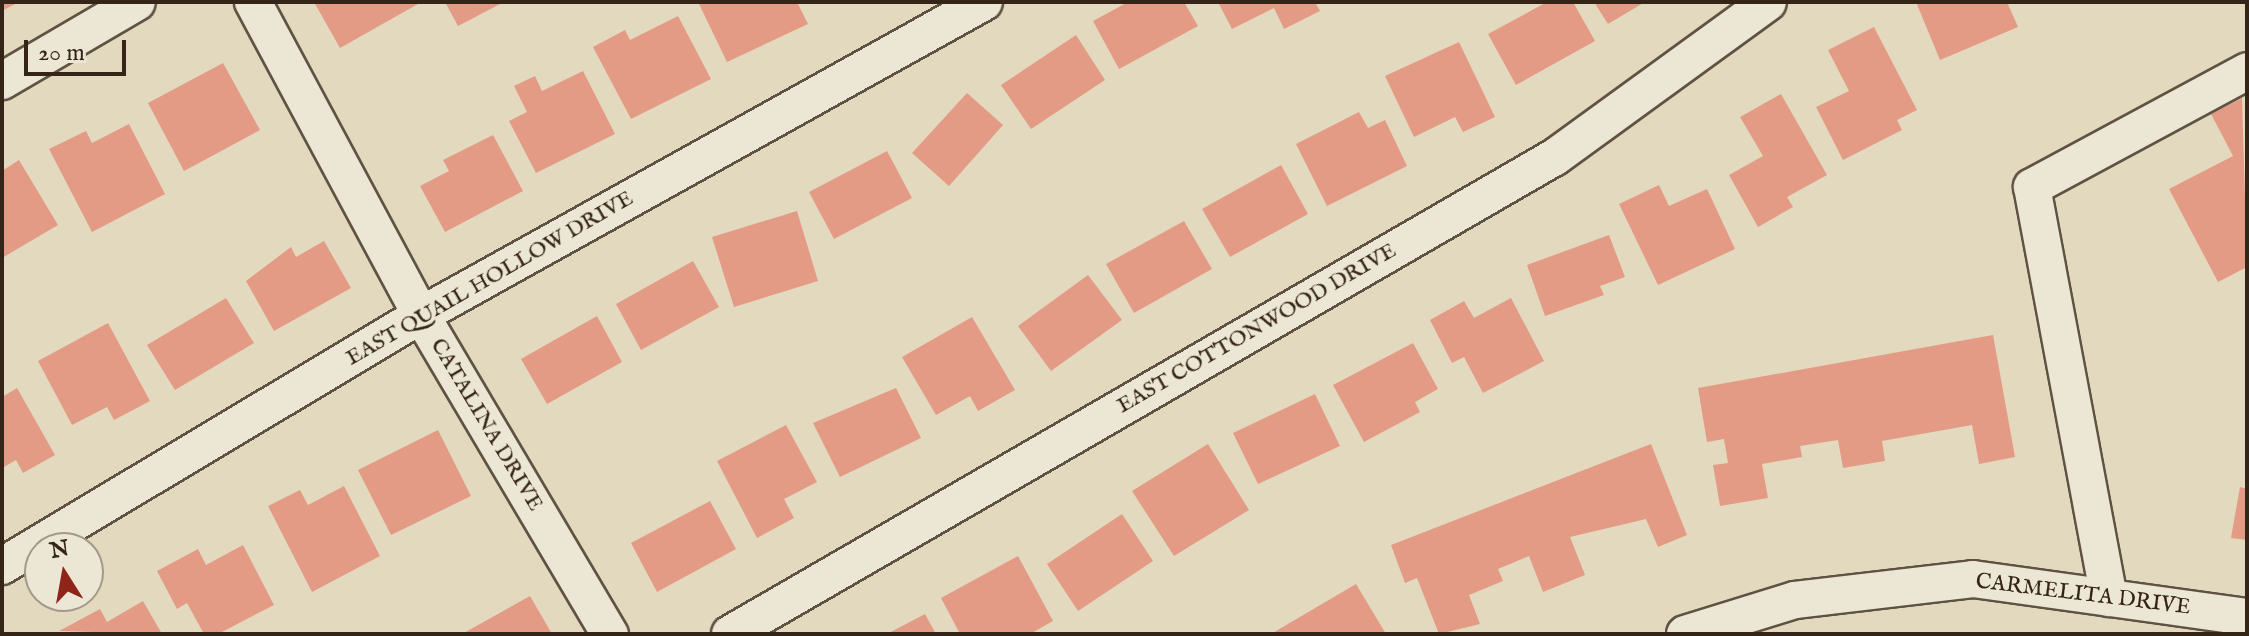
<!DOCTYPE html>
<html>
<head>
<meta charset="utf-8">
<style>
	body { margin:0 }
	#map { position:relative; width:2249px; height:636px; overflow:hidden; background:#e2d9be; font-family:"IM FELL English",serif }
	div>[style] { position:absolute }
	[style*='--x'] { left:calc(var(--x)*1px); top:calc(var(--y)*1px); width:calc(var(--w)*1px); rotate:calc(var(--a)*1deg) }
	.building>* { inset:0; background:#e49b85 }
	.roads { filter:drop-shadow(2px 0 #605242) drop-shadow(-2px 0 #605242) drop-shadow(0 2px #605242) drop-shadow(0 -2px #605242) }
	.minor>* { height:36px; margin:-18px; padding:0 18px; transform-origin:18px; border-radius:18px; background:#ece6d5 }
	span { translate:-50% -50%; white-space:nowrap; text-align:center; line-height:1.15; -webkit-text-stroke:6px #ece6d5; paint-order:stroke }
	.street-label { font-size:22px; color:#352519 }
	.frame { position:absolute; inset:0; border:4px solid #352519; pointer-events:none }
	.north { position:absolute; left:24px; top:532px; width:80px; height:80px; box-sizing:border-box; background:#ece6d5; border:2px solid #a3998a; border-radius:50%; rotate:349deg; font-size:22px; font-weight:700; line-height:32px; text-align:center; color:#352519 }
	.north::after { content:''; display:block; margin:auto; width:28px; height:36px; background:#8f2418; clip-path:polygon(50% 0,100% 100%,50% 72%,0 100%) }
	.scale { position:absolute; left:24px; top:40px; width:102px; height:36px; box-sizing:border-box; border:4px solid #352519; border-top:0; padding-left:10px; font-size:24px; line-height:28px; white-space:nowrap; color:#352519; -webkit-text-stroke:6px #ece6d5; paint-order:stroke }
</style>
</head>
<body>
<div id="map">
	<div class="building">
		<i style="clip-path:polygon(2px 2px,19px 2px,2px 11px)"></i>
		<i style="clip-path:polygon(314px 2px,416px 2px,418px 4px,340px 48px)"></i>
		<i style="clip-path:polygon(445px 2px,504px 2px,458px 26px)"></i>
		<i style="clip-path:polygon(698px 2px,797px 2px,808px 24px,727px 62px)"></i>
		<i style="clip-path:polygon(1128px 2px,1184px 2px,1198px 26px,1119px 69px,1093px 21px)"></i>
		<i style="clip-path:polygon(1218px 2px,1315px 2px,1320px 11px,1284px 29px,1274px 8px,1232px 29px)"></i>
		<i style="clip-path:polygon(1547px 2px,1573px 2px,1595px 41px,1516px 85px,1488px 34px)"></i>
		<i style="clip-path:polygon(1594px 2px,1645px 2px,1608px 24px)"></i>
		<i style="clip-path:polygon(1916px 2px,2007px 2px,2018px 27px,1940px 60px)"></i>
		<i style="clip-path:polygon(678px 16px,711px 79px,631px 119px,593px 47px,625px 30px,630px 40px)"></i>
		<i style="clip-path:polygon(1874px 27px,1917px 110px,1897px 120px,1902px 130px,1843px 160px,1816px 107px,1849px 91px,1828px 50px)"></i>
		<i style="clip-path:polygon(1076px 35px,1105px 80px,1031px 129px,1001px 85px)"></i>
		<i style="clip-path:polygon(1459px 42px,1495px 117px,1463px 132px,1455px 117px,1414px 137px,1385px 76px)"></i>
		<i style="clip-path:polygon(223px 63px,260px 130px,184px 171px,148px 103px)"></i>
		<i style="clip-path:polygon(583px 71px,615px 134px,536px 173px,509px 121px,527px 112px,514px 86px,535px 76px,542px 91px)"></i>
		<i style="clip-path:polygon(967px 93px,1003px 125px,949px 186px,912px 153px)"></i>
		<i style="clip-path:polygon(1781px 94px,1827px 175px,1787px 197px,1793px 207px,1758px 227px,1729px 175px,1763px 156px,1740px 117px)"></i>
		<i style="clip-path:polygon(2242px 98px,2247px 267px,2218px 282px,2169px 189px,2233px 156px,2211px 114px)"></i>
		<i style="clip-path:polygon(1359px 112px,1368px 128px,1385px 120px,1407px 166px,1327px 206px,1296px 144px)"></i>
		<i style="clip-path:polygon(129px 124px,165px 194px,92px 232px,49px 149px,86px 131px,92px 143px)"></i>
		<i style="clip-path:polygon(493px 135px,523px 191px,445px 232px,420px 186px,449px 171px,443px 160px)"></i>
		<i style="clip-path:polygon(887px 151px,912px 198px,834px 239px,809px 192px)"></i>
		<i style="clip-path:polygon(19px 160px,58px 225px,2px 258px,2px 171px)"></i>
		<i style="clip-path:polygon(1281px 165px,1308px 214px,1230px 257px,1202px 209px)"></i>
		<i style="clip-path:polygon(1659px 185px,1669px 206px,1707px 189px,1735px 249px,1658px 285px,1619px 204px)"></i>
		<i style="clip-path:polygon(797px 211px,818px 281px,734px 307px,712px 237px)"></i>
		<i style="clip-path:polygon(1184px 221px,1212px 269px,1134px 313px,1106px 264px)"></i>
		<i style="clip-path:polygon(1609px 235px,1625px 277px,1600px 286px,1604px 295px,1545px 316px,1527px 265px)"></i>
		<i style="clip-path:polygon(324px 241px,351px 288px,274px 331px,246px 281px,291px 247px,296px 257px)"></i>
		<i style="clip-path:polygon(693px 261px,719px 307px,641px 350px,616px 304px)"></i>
		<i style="clip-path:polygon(1088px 275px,1122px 320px,1051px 371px,1018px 326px)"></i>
		<i style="clip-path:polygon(226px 298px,254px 343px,175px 390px,147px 345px)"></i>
		<i style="clip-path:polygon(1511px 298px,1544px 361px,1483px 393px,1464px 357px,1452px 363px,1430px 320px,1464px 301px,1474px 318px)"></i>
		<i style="clip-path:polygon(597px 316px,622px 362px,547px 404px,521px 359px)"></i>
		<i style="clip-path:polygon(972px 317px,1015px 390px,978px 411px,970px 396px,936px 415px,902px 357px)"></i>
		<i style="clip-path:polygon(108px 323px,150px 401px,114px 420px,107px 407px,72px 425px,38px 361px)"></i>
		<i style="clip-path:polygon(1993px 335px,2015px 457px,1979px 464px,1972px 425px,1882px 441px,1885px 461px,1843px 468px,1838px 440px,1800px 446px,1802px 457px,1762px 464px,1768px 498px,1720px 506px,1713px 465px,1728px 463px,1724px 439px,1707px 442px,1698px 388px)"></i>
		<i style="clip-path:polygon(1413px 343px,1438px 389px,1415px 402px,1420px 412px,1364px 442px,1333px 385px)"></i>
		<i style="clip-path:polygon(17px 388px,55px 455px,23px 473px,16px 460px,2px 468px,2px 397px)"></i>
		<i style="clip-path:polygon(896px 388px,921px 438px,840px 477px,813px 423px)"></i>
		<i style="clip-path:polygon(1315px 394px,1340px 446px,1258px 484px,1233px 433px)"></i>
		<i style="clip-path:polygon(786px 425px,817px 482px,784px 499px,794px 518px,757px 538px,717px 461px)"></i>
		<i style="clip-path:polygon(438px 430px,471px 496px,391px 535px,358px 470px)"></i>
		<i style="clip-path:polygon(1208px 444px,1249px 510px,1174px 556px,1132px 491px)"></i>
		<i style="clip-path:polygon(1651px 444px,1687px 535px,1658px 547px,1646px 519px,1570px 537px,1585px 575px,1543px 592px,1529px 556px,1498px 569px,1503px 581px,1469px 595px,1480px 624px,1439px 634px,1417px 578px,1405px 583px,1391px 545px)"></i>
		<i style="clip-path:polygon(344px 486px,380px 556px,312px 592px,268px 506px,300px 490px,308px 505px)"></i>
		<i style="clip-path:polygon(2240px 487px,2247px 489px,2247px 540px,2231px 538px)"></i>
		<i style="clip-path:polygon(710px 501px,736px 549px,657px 592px,631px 543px)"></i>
		<i style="clip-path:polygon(1122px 514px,1153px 561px,1078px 611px,1047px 564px)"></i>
		<i style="clip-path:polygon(243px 545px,274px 605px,218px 634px,204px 634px,187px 603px,177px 609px,157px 571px,198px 549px,206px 565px)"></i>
		<i style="clip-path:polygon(1018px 556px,1053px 621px,1030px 634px,960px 634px,941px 598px)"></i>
		<i style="clip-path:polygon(1356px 584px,1386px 634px,1271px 634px)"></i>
		<i style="clip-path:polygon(530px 596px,552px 634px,462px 634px)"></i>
		<i style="clip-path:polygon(143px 601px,162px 634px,59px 631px,100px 609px,107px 622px)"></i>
		<i style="clip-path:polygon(925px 614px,936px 634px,887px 634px)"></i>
	</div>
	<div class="roads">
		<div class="minor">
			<i style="--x:253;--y:2;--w:355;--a:61.8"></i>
			<i style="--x:421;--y:315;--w:371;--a:59.4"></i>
			<i style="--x:2;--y:81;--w:156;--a:-30.3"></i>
			<i style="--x:2;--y:566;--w:488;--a:-30.9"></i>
			<i style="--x:421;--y:315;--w:644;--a:-29.07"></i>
			<i style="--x:2109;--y:598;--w:418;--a:-100.6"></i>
			<i style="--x:2032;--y:187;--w:244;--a:-28.3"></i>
			<i style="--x:730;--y:634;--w:953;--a:-30.04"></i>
			<i style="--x:1555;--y:157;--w:263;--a:-36"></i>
			<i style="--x:1685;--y:634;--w:115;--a:-17.2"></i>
			<i style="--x:1795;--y:600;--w:179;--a:-6.7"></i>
			<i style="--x:1973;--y:579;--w:277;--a:7.9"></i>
		</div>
	</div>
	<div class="street-label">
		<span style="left:490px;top:279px;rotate:-30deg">EAST QUAIL HOLLOW DRIVE</span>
		<span style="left:1257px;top:329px;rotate:-30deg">EAST COTTONWOOD DRIVE</span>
		<span style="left:486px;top:425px;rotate:59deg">CATALINA DRIVE</span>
		<span style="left:2083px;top:595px;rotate:7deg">CARMELITA DRIVE</span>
	</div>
	<div class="frame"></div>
	<div class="north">N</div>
	<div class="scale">20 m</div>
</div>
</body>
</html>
